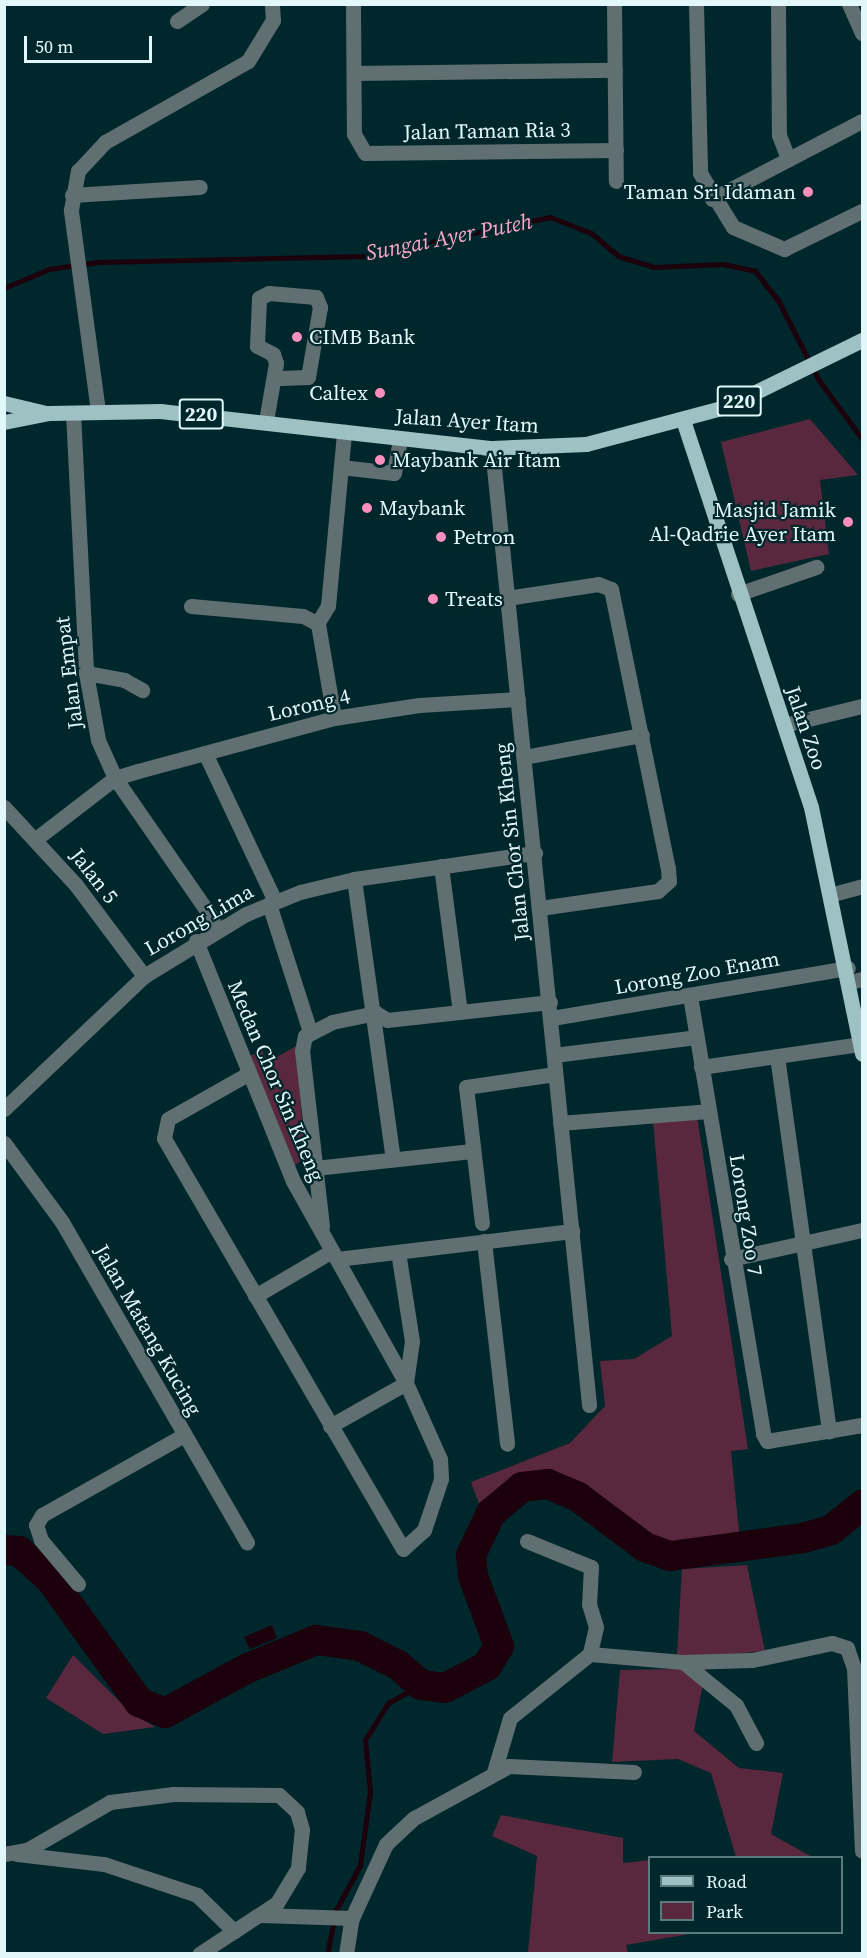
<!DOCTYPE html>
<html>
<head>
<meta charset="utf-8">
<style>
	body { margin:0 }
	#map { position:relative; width:867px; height:1958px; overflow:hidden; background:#00272b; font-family:"Source Serif 4",serif }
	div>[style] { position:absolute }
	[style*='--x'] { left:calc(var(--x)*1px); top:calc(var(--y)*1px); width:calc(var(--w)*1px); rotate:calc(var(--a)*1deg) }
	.green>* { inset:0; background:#5a283e }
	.water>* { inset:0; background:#1c000c }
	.stream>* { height:5px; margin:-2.5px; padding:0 2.5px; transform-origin:2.5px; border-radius:2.5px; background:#1c000c }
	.river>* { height:30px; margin:-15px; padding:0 15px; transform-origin:15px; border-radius:15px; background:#1c000c }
	.minor>* { height:15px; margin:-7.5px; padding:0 7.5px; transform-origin:7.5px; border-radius:7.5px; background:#607072 }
	.major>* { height:15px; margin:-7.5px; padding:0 7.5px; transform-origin:7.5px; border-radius:7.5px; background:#9ec1c4 }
	.dots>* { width:16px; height:16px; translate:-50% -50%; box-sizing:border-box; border:3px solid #00272b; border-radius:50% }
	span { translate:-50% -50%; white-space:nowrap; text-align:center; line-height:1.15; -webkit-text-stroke:4.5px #00272b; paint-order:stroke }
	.shield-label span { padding:2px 4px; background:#00272b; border:2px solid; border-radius:4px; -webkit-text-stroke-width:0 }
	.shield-label { font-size:20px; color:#e2f7f9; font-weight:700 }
	.street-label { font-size:21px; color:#e2f7f9 }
	.poi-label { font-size:21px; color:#e2f7f9 }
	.right { translate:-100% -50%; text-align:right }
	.left { translate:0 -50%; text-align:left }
	.water-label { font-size:22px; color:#fca6c8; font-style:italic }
	.frame { position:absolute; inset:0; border:6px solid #e2f7f9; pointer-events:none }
	.legend { position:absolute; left:648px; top:1856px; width:195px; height:78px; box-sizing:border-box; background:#00272b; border:2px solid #5a7a7d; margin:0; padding:8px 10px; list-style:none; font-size:18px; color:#e2f7f9 }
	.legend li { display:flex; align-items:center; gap:12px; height:30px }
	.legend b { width:30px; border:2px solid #5a7a7d }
	.scale { position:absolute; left:24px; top:36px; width:128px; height:27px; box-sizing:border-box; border:3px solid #e2f7f9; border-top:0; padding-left:8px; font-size:18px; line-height:21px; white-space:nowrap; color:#e2f7f9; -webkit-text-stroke:4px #00272b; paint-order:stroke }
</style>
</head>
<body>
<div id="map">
	<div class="green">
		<i style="clip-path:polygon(810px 419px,858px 475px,820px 480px,829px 554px,751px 571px,721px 442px)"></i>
		<i style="clip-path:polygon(296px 1046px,305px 1158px,294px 1166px,248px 1057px,262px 1050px,268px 1062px)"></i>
		<i style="clip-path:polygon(697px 1116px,748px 1449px,731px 1451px,739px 1532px,661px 1545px,594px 1490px,553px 1477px,532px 1476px,506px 1487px,481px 1509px,471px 1482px,570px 1443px,605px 1406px,600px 1361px,634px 1359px,672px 1336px,653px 1121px)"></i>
		<i style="clip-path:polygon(747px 1565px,765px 1651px,708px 1657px,694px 1731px,739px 1768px,783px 1773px,771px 1834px,812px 1857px,736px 1857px,711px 1773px,678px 1759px,612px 1762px,620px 1670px,676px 1669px,682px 1569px)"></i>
		<i style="clip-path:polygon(73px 1655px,130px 1712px,155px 1727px,103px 1734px,46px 1698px)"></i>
		<i style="clip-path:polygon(501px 1815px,623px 1838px,623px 1863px,649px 1860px,650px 1932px,695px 1933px,626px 1945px,628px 1953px,528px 1953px,537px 1856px,492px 1836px)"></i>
	</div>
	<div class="water">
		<i style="clip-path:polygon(272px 1625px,277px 1638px,250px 1649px,244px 1637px)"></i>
	</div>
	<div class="stream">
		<i style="--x:4;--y:288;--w:49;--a:-22.9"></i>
		<i style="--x:49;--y:269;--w:49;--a:-8.3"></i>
		<i style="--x:97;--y:262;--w:268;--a:-1.3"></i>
		<i style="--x:365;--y:256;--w:189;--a:-11.9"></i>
		<i style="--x:550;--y:217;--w:44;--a:21.3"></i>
		<i style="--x:591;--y:233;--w:35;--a:40"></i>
		<i style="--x:618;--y:256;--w:38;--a:17"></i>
		<i style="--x:654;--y:267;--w:69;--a:-2.5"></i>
		<i style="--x:723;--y:264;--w:33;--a:12"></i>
		<i style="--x:755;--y:271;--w:37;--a:52"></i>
		<i style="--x:778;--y:300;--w:89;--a:63.1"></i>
		<i style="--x:818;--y:379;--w:74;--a:53.7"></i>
		<i style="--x:327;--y:1954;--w:45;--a:-78.4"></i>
		<i style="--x:336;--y:1910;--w:51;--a:-61.9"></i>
		<i style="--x:360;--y:1865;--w:74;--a:-82.2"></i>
		<i style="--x:370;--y:1792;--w:52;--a:-95.5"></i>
		<i style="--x:365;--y:1740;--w:44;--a:-58.1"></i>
		<i style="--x:388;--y:1703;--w:38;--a:-29"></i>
	</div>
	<div class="river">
		<i style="--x:4;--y:1550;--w:15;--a:4"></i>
		<i style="--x:19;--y:1551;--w:42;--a:42.1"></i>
		<i style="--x:50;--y:1579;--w:152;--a:54.1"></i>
		<i style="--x:139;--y:1702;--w:28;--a:23"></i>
		<i style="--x:165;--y:1713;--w:94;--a:-28.5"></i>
		<i style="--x:248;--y:1668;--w:74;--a:-22.4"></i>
		<i style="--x:316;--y:1640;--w:44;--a:7.8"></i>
		<i style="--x:360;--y:1646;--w:42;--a:26.6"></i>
		<i style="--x:398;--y:1665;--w:30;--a:41"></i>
		<i style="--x:421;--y:1685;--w:24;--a:7"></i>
		<i style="--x:445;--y:1688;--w:47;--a:-27.6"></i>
		<i style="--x:487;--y:1666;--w:23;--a:-59"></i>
		<i style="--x:499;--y:1646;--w:75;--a:-110.4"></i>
		<i style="--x:473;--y:1576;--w:21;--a:-95"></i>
		<i style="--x:471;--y:1555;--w:47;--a:-64.5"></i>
		<i style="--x:491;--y:1513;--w:40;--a:-40"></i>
		<i style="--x:522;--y:1487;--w:26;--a:-7"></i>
		<i style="--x:548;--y:1484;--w:33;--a:23"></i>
		<i style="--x:578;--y:1497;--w:84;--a:36.7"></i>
		<i style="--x:645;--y:1547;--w:27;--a:20"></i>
		<i style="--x:670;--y:1556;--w:134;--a:-7.7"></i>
		<i style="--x:803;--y:1538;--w:29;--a:-16"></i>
		<i style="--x:831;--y:1530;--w:40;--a:-39"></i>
	</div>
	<div class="minor">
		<i style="--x:353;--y:4;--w:130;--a:89.6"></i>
		<i style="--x:354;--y:134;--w:22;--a:60"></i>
		<i style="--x:365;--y:153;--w:251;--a:-0.7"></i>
		<i style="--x:614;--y:4;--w:177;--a:89.4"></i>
		<i style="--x:696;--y:4;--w:169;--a:88.6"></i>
		<i style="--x:700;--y:173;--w:63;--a:58.6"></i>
		<i style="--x:733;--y:227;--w:56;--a:23.3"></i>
		<i style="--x:784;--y:249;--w:87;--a:-26"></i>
		<i style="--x:778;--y:4;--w:131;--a:89.6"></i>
		<i style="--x:779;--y:135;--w:26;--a:69"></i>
		<i style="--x:849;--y:4;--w:32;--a:66"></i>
		<i style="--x:177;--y:21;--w:30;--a:-34"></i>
		<i style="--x:354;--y:73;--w:261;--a:-0.7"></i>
		<i style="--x:72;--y:195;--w:128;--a:-3.6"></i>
		<i style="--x:712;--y:199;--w:169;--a:-27.5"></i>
		<i style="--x:98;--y:411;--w:203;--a:-97.7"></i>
		<i style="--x:71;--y:210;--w:40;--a:-80"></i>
		<i style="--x:78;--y:171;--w:40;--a:-47"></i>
		<i style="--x:105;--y:142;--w:164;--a:-29.5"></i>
		<i style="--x:248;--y:61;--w:48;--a:-58.6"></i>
		<i style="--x:273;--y:20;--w:16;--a:-94"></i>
		<i style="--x:73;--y:413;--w:260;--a:87.1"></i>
		<i style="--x:86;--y:673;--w:68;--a:79.8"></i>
		<i style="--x:98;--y:740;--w:42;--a:65.9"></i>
		<i style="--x:115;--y:778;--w:183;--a:55.3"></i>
		<i style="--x:266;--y:421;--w:59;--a:-80.2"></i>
		<i style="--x:276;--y:363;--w:9;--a:-108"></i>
		<i style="--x:273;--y:354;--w:18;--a:-153"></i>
		<i style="--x:257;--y:346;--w:48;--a:-87.6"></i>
		<i style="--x:259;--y:298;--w:11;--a:-27"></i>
		<i style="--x:269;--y:293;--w:47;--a:4.9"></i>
		<i style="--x:316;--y:297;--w:11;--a:68"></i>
		<i style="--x:320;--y:307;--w:71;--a:99.7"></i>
		<i style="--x:308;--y:377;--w:34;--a:178"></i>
		<i style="--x:492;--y:448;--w:962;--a:84.21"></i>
		<i style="--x:341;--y:467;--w:53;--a:6.5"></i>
		<i style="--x:394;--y:473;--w:35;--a:-80"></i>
		<i style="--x:738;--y:594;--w:83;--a:-19.1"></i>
		<i style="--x:507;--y:598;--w:92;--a:-8.7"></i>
		<i style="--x:598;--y:584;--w:14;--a:21"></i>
		<i style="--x:611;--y:589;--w:285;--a:78.5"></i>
		<i style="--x:668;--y:868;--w:13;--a:86"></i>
		<i style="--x:669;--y:881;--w:15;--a:138"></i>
		<i style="--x:658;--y:891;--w:119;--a:171.8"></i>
		<i style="--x:191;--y:606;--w:112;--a:5.1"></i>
		<i style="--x:303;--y:616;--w:17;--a:28"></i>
		<i style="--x:318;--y:624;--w:95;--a:80.3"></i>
		<i style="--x:317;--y:624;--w:21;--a:-59"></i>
		<i style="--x:328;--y:606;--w:175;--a:-84.7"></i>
		<i style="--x:86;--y:673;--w:39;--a:10"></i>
		<i style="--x:124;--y:680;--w:21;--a:29"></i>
		<i style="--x:784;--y:725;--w:80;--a:-13.7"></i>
		<i style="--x:205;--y:753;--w:164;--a:64.7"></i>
		<i style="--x:524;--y:757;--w:120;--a:-10.6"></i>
		<i style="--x:4;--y:807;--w:106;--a:47.3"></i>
		<i style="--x:76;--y:885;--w:114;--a:53.2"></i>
		<i style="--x:37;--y:838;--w:98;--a:-37.6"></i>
		<i style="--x:115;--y:778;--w:24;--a:-17"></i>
		<i style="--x:138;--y:771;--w:203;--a:-15.1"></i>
		<i style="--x:334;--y:718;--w:86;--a:-8.7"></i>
		<i style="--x:419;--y:705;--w:99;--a:-3.5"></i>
		<i style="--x:441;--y:866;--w:147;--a:82.6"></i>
		<i style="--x:354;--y:879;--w:283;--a:82.1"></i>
		<i style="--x:833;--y:894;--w:30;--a:-15"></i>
		<i style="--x:269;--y:904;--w:134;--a:72.2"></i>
		<i style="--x:196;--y:941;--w:259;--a:68"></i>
		<i style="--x:293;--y:1181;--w:231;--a:60.8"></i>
		<i style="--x:406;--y:1383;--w:83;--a:65.9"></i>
		<i style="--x:440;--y:1459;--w:20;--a:87"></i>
		<i style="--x:441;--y:1479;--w:54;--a:108.4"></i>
		<i style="--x:424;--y:1530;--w:28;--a:138"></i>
		<i style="--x:403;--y:1549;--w:475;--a:-120.2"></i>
		<i style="--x:164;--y:1138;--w:19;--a:-78"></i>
		<i style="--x:168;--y:1119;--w:92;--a:-29.4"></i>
		<i style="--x:850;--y:982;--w:12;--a:-14"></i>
		<i style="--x:690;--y:996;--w:444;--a:80.5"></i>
		<i style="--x:763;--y:1434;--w:8;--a:60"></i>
		<i style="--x:767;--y:1441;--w:96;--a:-9.6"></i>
		<i style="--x:552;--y:1018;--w:300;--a:-9.6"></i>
		<i style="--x:554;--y:1055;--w:143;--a:-7.2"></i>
		<i style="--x:777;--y:1056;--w:379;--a:82.1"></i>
		<i style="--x:701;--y:1067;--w:162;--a:-8.2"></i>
		<i style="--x:4;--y:1109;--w:193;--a:-43.5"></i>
		<i style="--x:144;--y:976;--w:119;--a:-31.3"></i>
		<i style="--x:246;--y:914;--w:58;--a:-22.2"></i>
		<i style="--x:300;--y:892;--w:56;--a:-13.5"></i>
		<i style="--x:354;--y:879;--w:183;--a:-8.2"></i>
		<i style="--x:560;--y:1123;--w:148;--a:-4.6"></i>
		<i style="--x:4;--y:1143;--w:98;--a:53.7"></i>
		<i style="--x:62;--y:1222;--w:370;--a:60"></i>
		<i style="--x:315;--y:1168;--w:158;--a:-6.2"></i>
		<i style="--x:482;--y:1223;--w:137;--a:-96.7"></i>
		<i style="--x:466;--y:1087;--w:90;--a:-8.3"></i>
		<i style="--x:322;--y:1226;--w:176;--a:-96.5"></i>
		<i style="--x:302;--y:1051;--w:15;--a:-79"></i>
		<i style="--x:305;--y:1036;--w:30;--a:-27"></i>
		<i style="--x:332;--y:1022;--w:45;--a:-11.6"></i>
		<i style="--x:376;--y:1013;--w:13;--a:32"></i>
		<i style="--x:387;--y:1020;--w:164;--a:-6.3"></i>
		<i style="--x:484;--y:1241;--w:204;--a:83.5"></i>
		<i style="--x:337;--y:1259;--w:237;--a:-6.8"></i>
		<i style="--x:731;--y:1259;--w:134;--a:-12.5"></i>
		<i style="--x:255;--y:1296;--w:89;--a:-30.3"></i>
		<i style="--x:330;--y:1426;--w:87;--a:-29.5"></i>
		<i style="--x:406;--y:1383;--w:42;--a:-81.9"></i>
		<i style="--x:412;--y:1341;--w:90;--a:-98.9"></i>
		<i style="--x:527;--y:1541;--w:69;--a:22.1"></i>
		<i style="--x:591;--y:1567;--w:37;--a:93"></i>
		<i style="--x:589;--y:1604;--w:24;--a:73"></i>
		<i style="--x:596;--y:1627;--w:28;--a:103"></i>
		<i style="--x:590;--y:1654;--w:93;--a:4.9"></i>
		<i style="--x:683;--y:1662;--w:69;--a:-1.7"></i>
		<i style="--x:752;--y:1660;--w:82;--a:-12"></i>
		<i style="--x:832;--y:1643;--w:16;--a:18"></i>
		<i style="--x:847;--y:1648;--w:21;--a:71"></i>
		<i style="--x:854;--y:1668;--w:183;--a:87.5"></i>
		<i style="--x:78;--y:1584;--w:57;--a:-130.1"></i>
		<i style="--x:41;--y:1540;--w:16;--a:-108"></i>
		<i style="--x:36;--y:1525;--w:12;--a:-59"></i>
		<i style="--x:42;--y:1515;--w:163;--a:-29.4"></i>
		<i style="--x:683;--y:1662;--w:68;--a:39.1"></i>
		<i style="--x:736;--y:1705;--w:43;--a:62.2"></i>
		<i style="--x:494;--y:1772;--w:56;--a:-73.5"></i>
		<i style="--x:510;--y:1718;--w:102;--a:-38.7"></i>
		<i style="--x:4;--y:1854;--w:23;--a:-10"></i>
		<i style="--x:27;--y:1850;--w:96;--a:-30"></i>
		<i style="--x:110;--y:1802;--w:64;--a:-7.2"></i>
		<i style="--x:173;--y:1794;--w:106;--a:0.5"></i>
		<i style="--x:279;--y:1795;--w:25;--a:43"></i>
		<i style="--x:297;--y:1812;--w:18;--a:74"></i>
		<i style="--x:302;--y:1829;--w:39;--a:96"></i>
		<i style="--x:298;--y:1868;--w:41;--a:121"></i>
		<i style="--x:277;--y:1903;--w:93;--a:146.8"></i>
		<i style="--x:17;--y:1854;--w:88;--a:6.6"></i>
		<i style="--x:104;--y:1864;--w:98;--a:18.4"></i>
		<i style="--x:197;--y:1895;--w:52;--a:44.2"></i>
		<i style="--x:261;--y:1915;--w:91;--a:1.9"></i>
		<i style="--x:346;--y:1954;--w:36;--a:-81"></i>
		<i style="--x:352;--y:1918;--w:81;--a:-65.3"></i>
		<i style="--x:386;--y:1844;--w:38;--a:-43"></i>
		<i style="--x:414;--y:1818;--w:108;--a:-28.7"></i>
		<i style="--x:509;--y:1766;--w:125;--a:2.7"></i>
	</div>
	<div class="major">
		<i style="--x:4;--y:403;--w:43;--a:13.4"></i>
		<i style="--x:4;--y:422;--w:46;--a:-11.3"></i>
		<i style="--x:49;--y:413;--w:111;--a:-1"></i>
		<i style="--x:160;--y:411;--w:334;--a:6.4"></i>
		<i style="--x:492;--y:448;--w:94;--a:-2.4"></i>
		<i style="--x:586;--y:444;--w:144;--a:-14.9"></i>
		<i style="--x:725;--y:407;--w:153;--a:-26.1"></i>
		<i style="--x:684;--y:423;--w:404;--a:71.7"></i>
		<i style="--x:811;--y:807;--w:252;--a:78.3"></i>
	</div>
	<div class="dots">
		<i style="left:808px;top:192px;background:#fe8ebd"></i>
		<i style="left:297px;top:337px;background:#fe8ebd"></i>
		<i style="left:380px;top:393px;background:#fe8ebd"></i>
		<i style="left:380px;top:460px;background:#fe8ebd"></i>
		<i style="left:367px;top:508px;background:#fe8ebd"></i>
		<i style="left:848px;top:522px;background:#fe8ebd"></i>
		<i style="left:441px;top:537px;background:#fe8ebd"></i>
		<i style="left:433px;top:599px;background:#fe8ebd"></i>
	</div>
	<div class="shield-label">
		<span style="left:739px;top:401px">220</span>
		<span style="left:201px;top:414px">220</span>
	</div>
	<div class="street-label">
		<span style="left:487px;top:131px;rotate:-1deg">Jalan Taman Ria 3</span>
		<span style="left:467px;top:421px;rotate:4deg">Jalan Ayer Itam</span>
		<span style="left:69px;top:673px;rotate:-97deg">Jalan Empat</span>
		<span style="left:309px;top:705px;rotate:-13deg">Lorong 4</span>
		<span style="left:806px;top:728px;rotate:71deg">Jalan Zoo</span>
		<span style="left:512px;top:842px;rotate:-96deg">Jalan Chor Sin Kheng</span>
		<span style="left:94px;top:876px;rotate:52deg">Jalan 5</span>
		<span style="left:199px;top:920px;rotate:-30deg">Lorong Lima</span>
		<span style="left:697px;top:973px;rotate:-10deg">Lorong Zoo Enam</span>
		<span style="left:276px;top:1081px;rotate:67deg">Medan Chor Sin Kheng</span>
		<span style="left:746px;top:1215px;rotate:81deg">Lorong Zoo 7</span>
		<span style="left:148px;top:1330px;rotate:60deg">Jalan Matang Kucing</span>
	</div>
	<div class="poi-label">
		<span class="right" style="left:796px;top:192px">Taman Sri Idaman</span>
		<span class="left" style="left:309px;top:337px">CIMB Bank</span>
		<span class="right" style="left:368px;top:393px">Caltex</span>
		<span class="left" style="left:392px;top:460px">Maybank Air Itam</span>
		<span class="left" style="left:379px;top:508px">Maybank</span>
		<span class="right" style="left:836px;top:522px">Masjid Jamik<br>Al-Qadrie Ayer Itam</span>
		<span class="left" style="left:453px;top:537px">Petron</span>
		<span class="left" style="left:445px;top:599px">Treats</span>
	</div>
	<div class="water-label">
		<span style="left:449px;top:237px;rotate:-11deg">Sungai Ayer Puteh</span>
	</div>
	<div class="frame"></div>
	<ul class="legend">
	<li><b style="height:8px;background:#9ec1c4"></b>Road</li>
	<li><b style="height:16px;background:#5a283e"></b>Park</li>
	</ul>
	<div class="scale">50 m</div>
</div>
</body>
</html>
